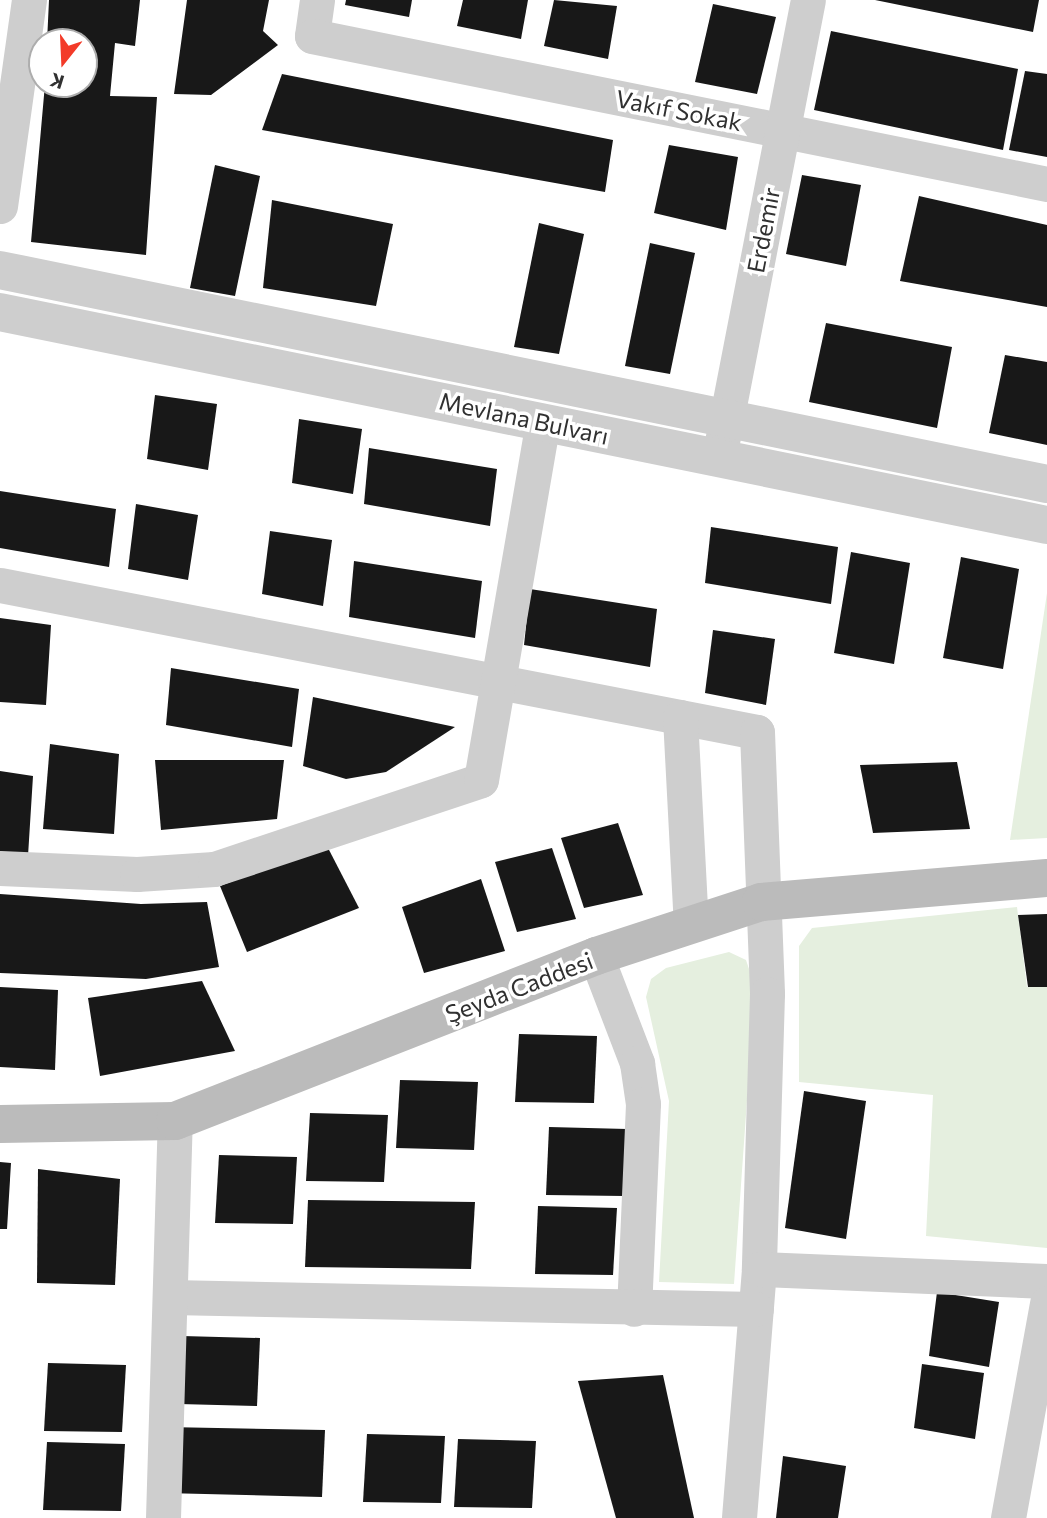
<!DOCTYPE html>
<html>
<head>
<meta charset="utf-8">
<style>
	body { margin:0 }
	#map { position:relative; width:1047px; height:1518px; overflow:hidden; background:#fff; font-family:Commissioner,sans-serif }
	div>[style] { position:absolute }
	[style*='--x'] { left:calc(var(--x)*1px); top:calc(var(--y)*1px); width:calc(var(--w)*1px); rotate:calc(var(--a)*1deg) }
	.green>* { inset:0; background:#e5efdf }
	.building>* { inset:0; background:#181818 }
	.minor>* { height:35px; margin:-17.5px; padding:0 17.5px; transform-origin:17.5px; border-radius:17.5px; background:#cecece }
	.tertiary>* { height:38px; margin:-19px; padding:0 19px; transform-origin:19px; border-radius:19px; background:#cecece }
	.secondary>* { height:38px; margin:-19px; padding:0 19px; transform-origin:19px; border-radius:19px; background:#bbb }
	span { translate:-50% -50%; white-space:nowrap; text-align:center; line-height:1.15; -webkit-text-stroke:7px #fff; paint-order:stroke }
	.street-label { font-size:24px; color:#313131 }
	.north { position:absolute; left:28px; top:28px; width:70px; height:70px; box-sizing:border-box; background:#fff; border:2px solid #adadad; border-radius:50%; rotate:198deg; font-size:19px; font-weight:700; line-height:28px; text-align:center; color:#313131 }
	.north::after { content:''; display:block; margin:auto; width:24px; height:32px; background:#f33b29; clip-path:polygon(50% 0,100% 100%,50% 72%,0 100%) }
</style>
</head>
<body>
<div id="map">
	<div class="green">
		<i style="clip-path:polygon(1047px 593px,1047px 838px,1010px 840px)"></i>
		<i style="clip-path:polygon(1017px 907px,1027px 987px,1047px 987px,1047px 1248px,926px 1236px,933px 1095px,799px 1082px,799px 946px,812px 928px)"></i>
		<i style="clip-path:polygon(729px 952px,746px 960px,755px 987px,734px 1284px,659px 1282px,669px 1101px,646px 997px,651px 979px,666px 968px)"></i>
	</div>
	<div class="building">
		<i style="clip-path:polygon(49px 0,140px 0,135px 46px,115px 43px,110px 96px,157px 97px,146px 255px,31px 242px,45px 84px,84px 84px,84px 42px,47px 42px)"></i>
		<i style="clip-path:polygon(187px 0,269px 0,263px 31px,278px 45px,211px 95px,174px 94px)"></i>
		<i style="clip-path:polygon(346px 0,412px 0,409px 17px,345px 5px)"></i>
		<i style="clip-path:polygon(463px 0,528px 0,521px 39px,457px 26px)"></i>
		<i style="clip-path:polygon(554px 0,617px 6px,608px 59px,544px 46px)"></i>
		<i style="clip-path:polygon(875px 0,1039px 0,1033px 32px)"></i>
		<i style="clip-path:polygon(713px 4px,776px 17px,757px 94px,695px 82px)"></i>
		<i style="clip-path:polygon(831px 31px,1018px 69px,1003px 150px,814px 110px)"></i>
		<i style="clip-path:polygon(1025px 71px,1047px 74px,1047px 157px,1009px 150px)"></i>
		<i style="clip-path:polygon(282px 74px,613px 140px,605px 192px,262px 130px)"></i>
		<i style="clip-path:polygon(669px 145px,738px 157px,726px 230px,654px 213px)"></i>
		<i style="clip-path:polygon(215px 165px,260px 176px,235px 296px,190px 288px)"></i>
		<i style="clip-path:polygon(802px 175px,861px 185px,846px 266px,786px 254px)"></i>
		<i style="clip-path:polygon(919px 196px,1047px 225px,1047px 307px,900px 281px)"></i>
		<i style="clip-path:polygon(272px 200px,393px 224px,376px 306px,263px 288px)"></i>
		<i style="clip-path:polygon(539px 223px,584px 234px,559px 354px,514px 347px)"></i>
		<i style="clip-path:polygon(650px 243px,695px 253px,670px 374px,625px 366px)"></i>
		<i style="clip-path:polygon(826px 323px,952px 347px,937px 428px,809px 402px)"></i>
		<i style="clip-path:polygon(1005px 355px,1047px 362px,1047px 445px,989px 433px)"></i>
		<i style="clip-path:polygon(155px 395px,217px 404px,208px 470px,147px 459px)"></i>
		<i style="clip-path:polygon(299px 419px,362px 429px,353px 494px,292px 483px)"></i>
		<i style="clip-path:polygon(369px 448px,497px 469px,490px 526px,364px 504px)"></i>
		<i style="clip-path:polygon(0 491px,116px 509px,109px 567px,0 548px)"></i>
		<i style="clip-path:polygon(136px 504px,198px 515px,188px 580px,128px 569px)"></i>
		<i style="clip-path:polygon(711px 527px,838px 547px,831px 604px,705px 583px)"></i>
		<i style="clip-path:polygon(270px 531px,332px 540px,323px 606px,262px 594px)"></i>
		<i style="clip-path:polygon(851px 552px,910px 563px,894px 664px,834px 653px)"></i>
		<i style="clip-path:polygon(961px 557px,1019px 569px,1003px 669px,943px 658px)"></i>
		<i style="clip-path:polygon(354px 561px,482px 581px,475px 638px,349px 617px)"></i>
		<i style="clip-path:polygon(530px 589px,657px 609px,650px 667px,524px 645px)"></i>
		<i style="clip-path:polygon(0 618px,51px 625px,46px 705px,0 702px)"></i>
		<i style="clip-path:polygon(713px 630px,775px 639px,766px 705px,705px 693px)"></i>
		<i style="clip-path:polygon(171px 668px,299px 689px,292px 747px,166px 725px)"></i>
		<i style="clip-path:polygon(313px 697px,455px 727px,386px 772px,346px 779px,303px 766px)"></i>
		<i style="clip-path:polygon(50px 744px,119px 754px,114px 834px,43px 829px)"></i>
		<i style="clip-path:polygon(155px 760px,284px 760px,277px 819px,161px 830px)"></i>
		<i style="clip-path:polygon(957px 762px,970px 829px,873px 833px,860px 765px)"></i>
		<i style="clip-path:polygon(0 771px,33px 776px,28px 856px,0 854px)"></i>
		<i style="clip-path:polygon(618px 823px,643px 895px,584px 908px,561px 838px)"></i>
		<i style="clip-path:polygon(327px 846px,359px 908px,247px 952px,220px 886px)"></i>
		<i style="clip-path:polygon(552px 848px,576px 919px,517px 932px,495px 862px)"></i>
		<i style="clip-path:polygon(481px 879px,505px 951px,424px 973px,402px 907px)"></i>
		<i style="clip-path:polygon(0 894px,141px 904px,207px 902px,219px 967px,146px 979px,0 973px)"></i>
		<i style="clip-path:polygon(1047px 914px,1047px 987px,1028px 987px,1018px 915px)"></i>
		<i style="clip-path:polygon(202px 981px,235px 1051px,100px 1076px,88px 998px)"></i>
		<i style="clip-path:polygon(0 987px,58px 990px,55px 1070px,0 1067px)"></i>
		<i style="clip-path:polygon(519px 1034px,597px 1036px,594px 1103px,515px 1102px)"></i>
		<i style="clip-path:polygon(400px 1080px,478px 1082px,474px 1150px,396px 1148px)"></i>
		<i style="clip-path:polygon(804px 1091px,866px 1101px,846px 1239px,785px 1228px)"></i>
		<i style="clip-path:polygon(310px 1113px,388px 1115px,384px 1182px,306px 1181px)"></i>
		<i style="clip-path:polygon(549px 1127px,627px 1129px,624px 1196px,546px 1195px)"></i>
		<i style="clip-path:polygon(219px 1155px,297px 1157px,293px 1224px,215px 1223px)"></i>
		<i style="clip-path:polygon(0 1162px,11px 1163px,7px 1229px,0 1229px)"></i>
		<i style="clip-path:polygon(38px 1169px,120px 1179px,115px 1285px,37px 1283px)"></i>
		<i style="clip-path:polygon(308px 1200px,475px 1202px,471px 1269px,305px 1267px)"></i>
		<i style="clip-path:polygon(538px 1206px,617px 1208px,613px 1275px,535px 1274px)"></i>
		<i style="clip-path:polygon(937px 1292px,999px 1302px,989px 1367px,929px 1356px)"></i>
		<i style="clip-path:polygon(182px 1336px,260px 1338px,257px 1406px,179px 1404px)"></i>
		<i style="clip-path:polygon(48px 1363px,126px 1365px,122px 1432px,44px 1431px)"></i>
		<i style="clip-path:polygon(922px 1364px,984px 1373px,975px 1439px,914px 1428px)"></i>
		<i style="clip-path:polygon(663px 1375px,694px 1518px,616px 1518px,578px 1381px)"></i>
		<i style="clip-path:polygon(166px 1427px,325px 1430px,322px 1497px,164px 1493px)"></i>
		<i style="clip-path:polygon(367px 1434px,445px 1436px,441px 1503px,363px 1502px)"></i>
		<i style="clip-path:polygon(458px 1439px,536px 1441px,532px 1508px,454px 1507px)"></i>
		<i style="clip-path:polygon(47px 1442px,125px 1444px,121px 1511px,43px 1510px)"></i>
		<i style="clip-path:polygon(783px 1456px,846px 1466px,838px 1518px,776px 1518px)"></i>
	</div>
	<div class="minor">
		<i style="--x:317;--y:0;--w:36;--a:98"></i>
		<i style="--x:312;--y:36;--w:750;--a:11.38"></i>
		<i style="--x:0;--y:206;--w:208;--a:-82"></i>
		<i style="--x:721;--y:447;--w:455;--a:-79"></i>
		<i style="--x:0;--y:585;--w:771;--a:10.99"></i>
		<i style="--x:757;--y:732;--w:262;--a:87.8"></i>
		<i style="--x:767;--y:994;--w:275;--a:91.7"></i>
		<i style="--x:759;--y:1269;--w:250;--a:94.6"></i>
		<i style="--x:680;--y:717;--w:207;--a:87"></i>
		<i style="--x:0;--y:868;--w:137;--a:2.5"></i>
		<i style="--x:137;--y:874;--w:77;--a:-3.7"></i>
		<i style="--x:214;--y:869;--w:281;--a:-18.4"></i>
		<i style="--x:481;--y:780;--w:363;--a:-80.2"></i>
		<i style="--x:596;--y:956;--w:115;--a:69"></i>
		<i style="--x:637;--y:1063;--w:41;--a:81.7"></i>
		<i style="--x:643;--y:1104;--w:205;--a:92.5"></i>
		<i style="--x:759;--y:1269;--w:288;--a:2.4"></i>
		<i style="--x:170;--y:1297;--w:586;--a:1.17"></i>
		<i style="--x:163;--y:1518;--w:397;--a:-88.3"></i>
		<i style="--x:1008;--y:1518;--w:218;--a:-79.7"></i>
	</div>
	<div class="tertiary">
		<i style="--x:0;--y:270;--w:1069;--a:11.55"></i>
		<i style="--x:0;--y:312;--w:1068;--a:11.5"></i>
	</div>
	<div class="secondary">
		<i style="--x:0;--y:1124;--w:175;--a:-1"></i>
		<i style="--x:175;--y:1121;--w:452;--a:-21.4"></i>
		<i style="--x:596;--y:956;--w:174;--a:-18.1"></i>
		<i style="--x:761;--y:902;--w:287;--a:-4.8"></i>
	</div>
	<div class="street-label">
		<span style="left:679px;top:110px;rotate:11deg">Vakıf Sokak</span>
		<span style="left:763px;top:230px;rotate:-79deg">Erdemir</span>
		<span style="left:524px;top:418px;rotate:12deg">Mevlana Bulvarı</span>
		<span style="left:519px;top:987px;rotate:-21deg">Şeyda Caddesi</span>
	</div>
	<div class="north">K</div>
</div>
</body>
</html>
